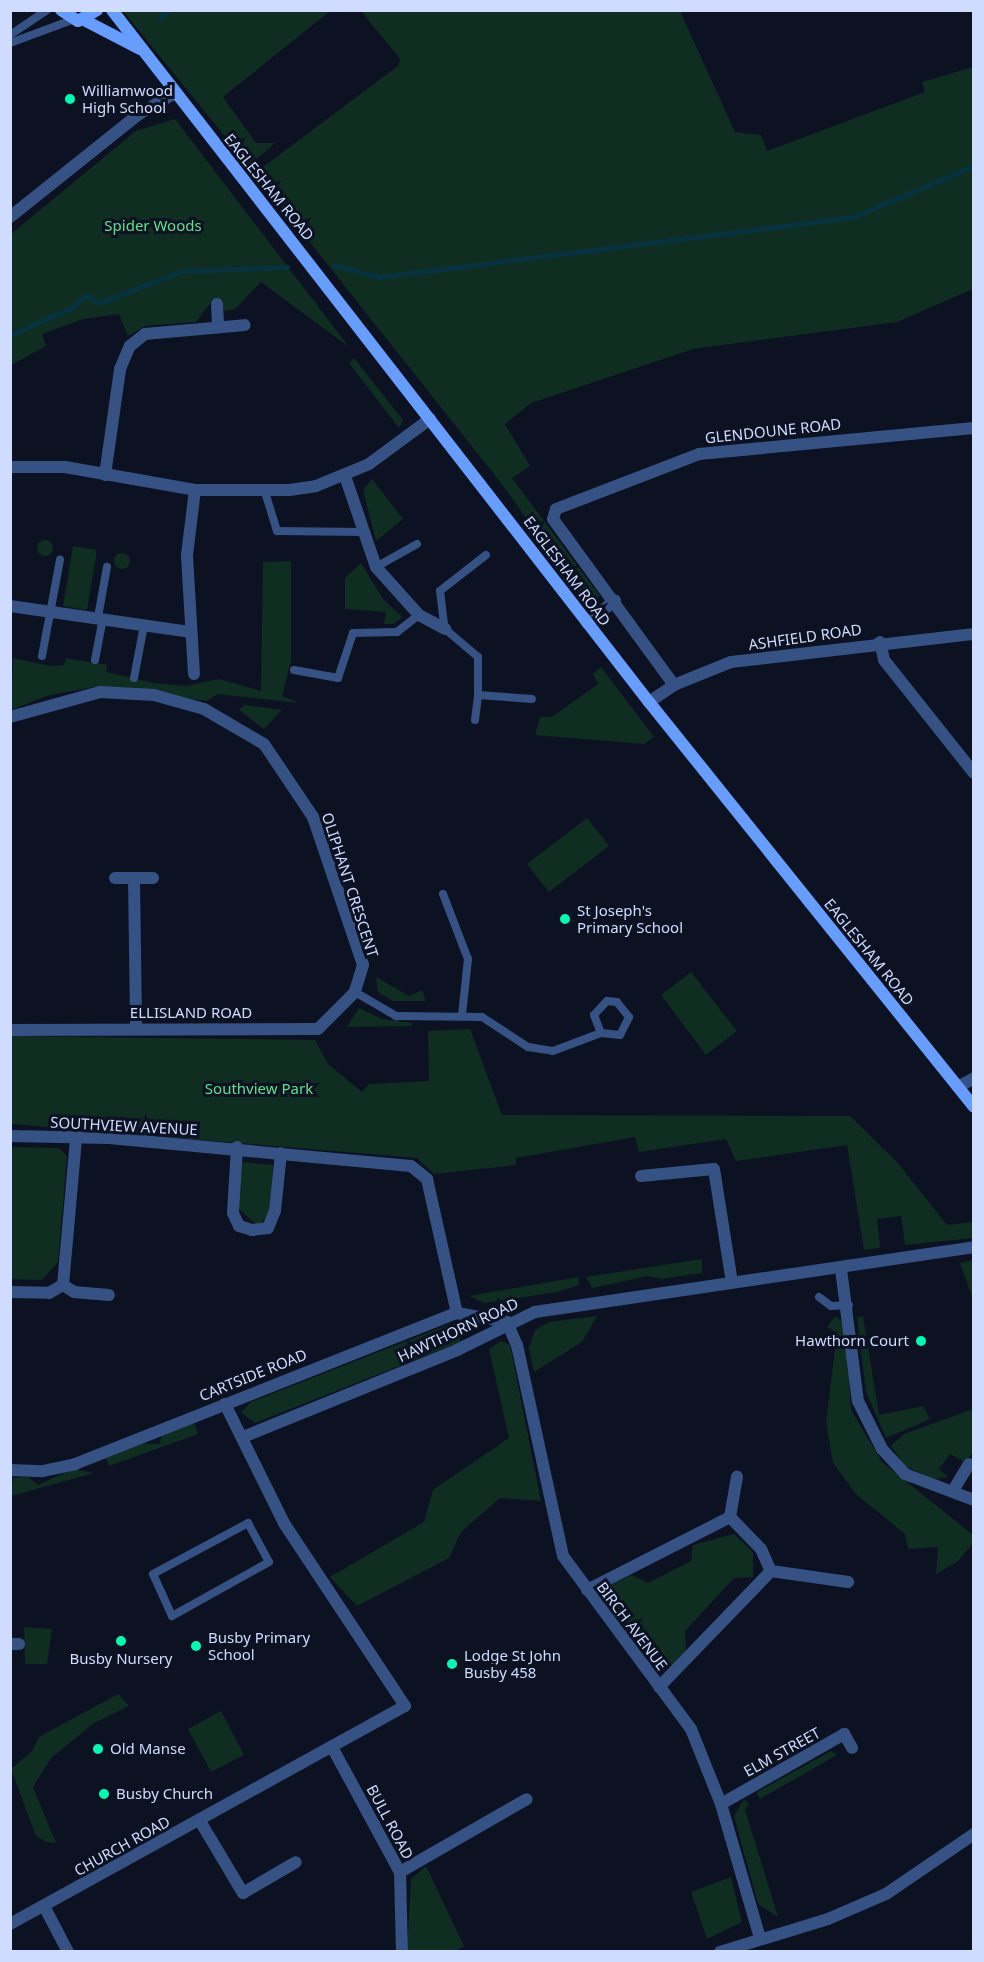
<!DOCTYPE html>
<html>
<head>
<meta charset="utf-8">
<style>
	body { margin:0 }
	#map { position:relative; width:984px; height:1962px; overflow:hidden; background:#0d1223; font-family:"Noto Sans",sans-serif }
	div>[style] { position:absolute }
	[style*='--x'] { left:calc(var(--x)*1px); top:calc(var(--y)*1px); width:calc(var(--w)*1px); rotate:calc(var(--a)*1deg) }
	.green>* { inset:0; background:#102d21 }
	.round { border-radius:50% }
	.stream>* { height:5px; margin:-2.5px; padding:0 2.5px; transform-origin:2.5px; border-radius:2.5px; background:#073341 }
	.service>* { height:8px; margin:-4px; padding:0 4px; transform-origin:4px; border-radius:4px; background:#365184 }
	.minor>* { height:12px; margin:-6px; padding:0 6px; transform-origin:6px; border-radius:6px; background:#365184 }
	.tertiary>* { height:12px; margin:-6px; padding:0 6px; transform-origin:6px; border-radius:6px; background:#365184 }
	.secondary>* { height:12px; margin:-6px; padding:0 6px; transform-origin:6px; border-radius:6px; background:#669dff }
	.dots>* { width:16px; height:16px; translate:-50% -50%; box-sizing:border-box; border:3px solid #0d1223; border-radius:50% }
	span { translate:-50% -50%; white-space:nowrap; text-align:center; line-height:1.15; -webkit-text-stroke:6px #0d1223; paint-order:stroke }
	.poi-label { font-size:15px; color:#cfdcff }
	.left { translate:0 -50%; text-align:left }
	.right { translate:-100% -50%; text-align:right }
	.street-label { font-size:15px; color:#cfdcff }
	.park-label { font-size:15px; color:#56e489 }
	.frame { position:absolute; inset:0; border:12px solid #cfdcff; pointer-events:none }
</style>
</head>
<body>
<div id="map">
	<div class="green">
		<i style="clip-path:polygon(123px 11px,330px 11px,223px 97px,256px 143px,275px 143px,249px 166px)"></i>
		<i style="clip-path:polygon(361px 11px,680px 11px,735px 132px,761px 135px,767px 151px,925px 92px,922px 82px,973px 67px,973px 289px,897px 322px,693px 349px,531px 403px,505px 424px,530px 466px,512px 478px,600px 596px,588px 605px,501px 483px,255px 173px,399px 65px,400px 59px)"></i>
		<i style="clip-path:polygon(175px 119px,349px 347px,261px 282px,235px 309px,224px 311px,222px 300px,213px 300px,196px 322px,145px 326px,128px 336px,119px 314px,83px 319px,42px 334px,46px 346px,11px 365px,11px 234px,136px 131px)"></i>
		<i style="clip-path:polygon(354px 358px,403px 420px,399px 428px,349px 363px)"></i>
		<i style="clip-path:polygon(372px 479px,403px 519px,376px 541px,363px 490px)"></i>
		<i class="round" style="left:37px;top:540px;width:16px;height:16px"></i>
		<i style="clip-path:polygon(73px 546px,97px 550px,87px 610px,63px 606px)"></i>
		<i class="round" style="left:114px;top:553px;width:16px;height:16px"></i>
		<i style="clip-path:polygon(291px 561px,291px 661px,282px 696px,300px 703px,218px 694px,207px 701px,99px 686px,46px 696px,11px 710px,13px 658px,50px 666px,64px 665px,66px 658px,107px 665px,106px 672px,154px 683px,186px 686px,219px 679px,261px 691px,263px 562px)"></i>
		<i style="clip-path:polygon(361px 563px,383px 599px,402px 617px,394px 624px,384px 624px,386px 612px,345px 609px,345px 578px)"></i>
		<i style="clip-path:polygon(601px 667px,654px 737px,644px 744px,535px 735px,540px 717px,552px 717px,598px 684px,593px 674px)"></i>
		<i style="clip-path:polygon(244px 705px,282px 710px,264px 729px,239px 710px)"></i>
		<i style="clip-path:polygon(587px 818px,609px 846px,549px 892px,527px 864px)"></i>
		<i style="clip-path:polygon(691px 972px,737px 1031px,706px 1055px,661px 995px)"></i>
		<i style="clip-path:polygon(376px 977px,409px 996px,422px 990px,426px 1001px,393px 1001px,378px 992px)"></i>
		<i style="clip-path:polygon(359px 1008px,382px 1019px,412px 1023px,412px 1026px,347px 1027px)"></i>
		<i style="clip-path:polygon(470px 1029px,502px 1115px,850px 1116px,897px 1162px,947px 1225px,973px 1222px,973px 1238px,905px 1245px,901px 1216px,877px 1219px,880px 1248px,864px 1250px,847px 1145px,736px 1161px,726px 1139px,639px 1152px,635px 1137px,516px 1158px,516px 1165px,434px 1174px,417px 1158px,11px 1124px,10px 1036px,315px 1040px,328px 1064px,362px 1092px,369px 1084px,429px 1081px,428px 1031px)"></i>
		<i style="clip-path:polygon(11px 1147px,59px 1148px,67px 1156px,58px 1262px,42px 1280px,11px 1279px)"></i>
		<i style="clip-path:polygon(241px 1162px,273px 1165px,271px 1212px,258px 1226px,238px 1208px)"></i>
		<i style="clip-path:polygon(702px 1259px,702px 1273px,661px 1279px,648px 1276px,592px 1288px,586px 1277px)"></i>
		<i style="clip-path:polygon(973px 1260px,974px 1260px,973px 1299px,960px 1263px)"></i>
		<i style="clip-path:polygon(578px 1277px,579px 1285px,557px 1292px,484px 1303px,469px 1296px)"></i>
		<i style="clip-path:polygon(597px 1316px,582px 1342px,534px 1372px,529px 1347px,535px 1330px,549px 1322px)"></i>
		<i style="clip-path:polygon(835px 1316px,846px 1325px,851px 1410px,882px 1462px,973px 1535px,973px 1543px,957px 1562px,936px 1574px,938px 1547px,908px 1549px,905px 1534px,856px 1494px,833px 1463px,826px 1422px,837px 1333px,827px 1327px)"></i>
		<i style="clip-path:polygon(863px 1316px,879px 1415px,923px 1406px,930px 1419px,886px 1438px,866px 1392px,857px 1317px)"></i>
		<i style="clip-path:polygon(450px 1324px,461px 1328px,460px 1342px,255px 1423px,241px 1412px,251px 1402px)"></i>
		<i style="clip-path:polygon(501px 1341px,510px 1345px,541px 1501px,500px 1498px,461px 1532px,449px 1558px,357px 1606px,330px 1577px,424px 1522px,433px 1490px,509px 1438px,489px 1349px)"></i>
		<i style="clip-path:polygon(973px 1409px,973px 1452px,965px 1462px,950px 1454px,939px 1469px,948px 1477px,934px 1479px,905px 1466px,891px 1446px,904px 1434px)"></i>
		<i style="clip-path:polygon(194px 1423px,198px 1434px,109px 1466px,106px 1458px,140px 1443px,159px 1444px,163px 1433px)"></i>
		<i style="clip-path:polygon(73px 1469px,94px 1473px,11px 1496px,13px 1478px,28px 1477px,38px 1485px)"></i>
		<i style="clip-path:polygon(734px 1534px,753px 1552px,753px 1577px,734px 1578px,685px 1631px,686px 1651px,671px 1666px,650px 1658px,606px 1600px,609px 1586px,631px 1575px,648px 1583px,691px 1561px,693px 1545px)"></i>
		<i style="clip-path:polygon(24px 1627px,52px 1629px,47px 1664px,25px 1664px)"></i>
		<i style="clip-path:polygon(118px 1694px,129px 1706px,94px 1723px,51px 1758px,33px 1787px,56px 1843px,46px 1842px,36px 1836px,11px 1769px,32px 1751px,39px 1737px)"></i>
		<i style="clip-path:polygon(221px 1711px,244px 1755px,211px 1772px,188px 1729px)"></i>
		<i style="clip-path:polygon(831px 1751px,837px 1755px,760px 1799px,757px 1792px)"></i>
		<i style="clip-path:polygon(744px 1799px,749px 1804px,745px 1810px,778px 1917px,758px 1904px,734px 1816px)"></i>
		<i style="clip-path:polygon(426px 1866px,464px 1946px,455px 1951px,407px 1952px,411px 1879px)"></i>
		<i style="clip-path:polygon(731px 1877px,742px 1922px,707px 1939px,691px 1892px)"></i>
	</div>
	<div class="stream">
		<i style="--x:160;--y:18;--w:12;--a:-42"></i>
		<i style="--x:334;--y:265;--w:47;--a:14.9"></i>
		<i style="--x:379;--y:277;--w:478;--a:-7.2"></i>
		<i style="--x:853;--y:217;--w:131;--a:-22.9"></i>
		<i style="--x:10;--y:335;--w:69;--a:-24"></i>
		<i style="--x:73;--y:307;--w:18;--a:-43"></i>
		<i style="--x:86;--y:295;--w:15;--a:32"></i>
		<i style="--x:99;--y:303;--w:89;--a:-21.1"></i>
		<i style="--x:182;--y:271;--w:105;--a:-2.2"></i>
	</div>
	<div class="service">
		<i style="--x:10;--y:35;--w:45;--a:-34"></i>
		<i style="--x:10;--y:43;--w:66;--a:-20.4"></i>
		<i style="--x:265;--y:492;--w:41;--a:72.9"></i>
		<i style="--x:277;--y:531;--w:87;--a:0.7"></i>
		<i style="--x:486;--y:555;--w:58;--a:142"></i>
		<i style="--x:440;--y:591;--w:38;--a:83"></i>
		<i style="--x:445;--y:629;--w:43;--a:40.3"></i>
		<i style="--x:478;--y:657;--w:38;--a:90"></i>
		<i style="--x:478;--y:695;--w:54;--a:4.2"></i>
		<i style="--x:376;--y:567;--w:47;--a:-29.3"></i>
		<i style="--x:98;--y:617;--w:51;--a:-79.8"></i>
		<i style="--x:42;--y:656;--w:98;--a:-79.4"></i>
		<i style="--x:95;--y:660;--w:43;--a:-79.2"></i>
		<i style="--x:294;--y:670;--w:45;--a:10.3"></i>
		<i style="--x:338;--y:678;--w:47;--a:-71.6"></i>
		<i style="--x:353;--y:633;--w:44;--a:-1.3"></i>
		<i style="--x:397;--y:632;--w:28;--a:-38"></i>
		<i style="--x:134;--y:678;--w:54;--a:-79.3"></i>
		<i style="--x:475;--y:720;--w:25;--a:-83"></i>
		<i style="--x:443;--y:894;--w:70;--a:69"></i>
		<i style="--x:468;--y:959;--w:56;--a:96.1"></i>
		<i style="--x:355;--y:992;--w:48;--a:30.3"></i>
		<i style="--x:396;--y:1016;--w:86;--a:0.7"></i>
		<i style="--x:482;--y:1017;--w:55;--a:33.1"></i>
		<i style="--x:528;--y:1047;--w:25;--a:9"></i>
		<i style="--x:553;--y:1051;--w:51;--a:-20.6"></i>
		<i style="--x:601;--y:1033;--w:19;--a:6"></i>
		<i style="--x:620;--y:1035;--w:20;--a:-63"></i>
		<i style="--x:629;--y:1017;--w:19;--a:-129"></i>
		<i style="--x:617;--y:1002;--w:10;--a:-174"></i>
		<i style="--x:607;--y:1001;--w:19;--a:133"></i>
		<i style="--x:594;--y:1015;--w:19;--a:69"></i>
		<i style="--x:819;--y:1297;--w:15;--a:37"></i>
		<i style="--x:831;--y:1306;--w:18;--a:-3"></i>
		<i style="--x:248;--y:1523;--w:44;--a:61.7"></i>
		<i style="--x:269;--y:1562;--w:111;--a:150.9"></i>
		<i style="--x:172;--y:1616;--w:46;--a:-114.3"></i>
		<i style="--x:153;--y:1574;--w:108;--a:-28.2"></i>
	</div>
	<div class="minor">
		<i style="--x:10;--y:217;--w:165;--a:-38.6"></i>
		<i style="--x:139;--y:114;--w:42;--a:-30.3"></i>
		<i style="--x:217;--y:304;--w:22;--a:87"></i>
		<i style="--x:10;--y:467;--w:55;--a:0"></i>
		<i style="--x:65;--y:467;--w:132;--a:10"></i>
		<i style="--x:195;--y:490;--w:94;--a:0"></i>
		<i style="--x:289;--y:490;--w:27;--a:-8"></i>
		<i style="--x:316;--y:486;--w:57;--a:-22.5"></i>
		<i style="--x:369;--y:464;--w:76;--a:-36.4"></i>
		<i style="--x:105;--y:475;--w:107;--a:-81.9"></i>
		<i style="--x:120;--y:369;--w:25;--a:-67"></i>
		<i style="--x:130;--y:346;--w:19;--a:-39"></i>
		<i style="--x:145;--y:334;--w:100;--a:-5.1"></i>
		<i style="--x:345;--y:476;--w:96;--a:71.2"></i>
		<i style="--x:376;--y:567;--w:64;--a:48.1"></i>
		<i style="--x:419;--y:615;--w:30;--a:28"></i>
		<i style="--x:10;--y:606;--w:183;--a:8.2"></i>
		<i style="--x:587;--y:623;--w:36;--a:-39"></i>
		<i style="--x:880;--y:642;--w:18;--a:77"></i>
		<i style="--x:884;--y:660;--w:144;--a:51.5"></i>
		<i style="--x:194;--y:674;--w:119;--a:-93.4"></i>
		<i style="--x:187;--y:555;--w:65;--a:-83"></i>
		<i style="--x:674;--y:685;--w:205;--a:-126.1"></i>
		<i style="--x:553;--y:519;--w:10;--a:-73"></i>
		<i style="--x:556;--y:509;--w:153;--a:-21"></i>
		<i style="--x:699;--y:454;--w:276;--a:-5.4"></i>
		<i style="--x:649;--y:702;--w:30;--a:-34"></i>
		<i style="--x:674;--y:685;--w:61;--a:-22"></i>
		<i style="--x:731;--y:662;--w:245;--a:-6.6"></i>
		<i style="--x:10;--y:717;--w:93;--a:-15.5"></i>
		<i style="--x:100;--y:692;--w:54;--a:3.2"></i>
		<i style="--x:154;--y:695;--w:52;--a:15.6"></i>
		<i style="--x:204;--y:709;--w:69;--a:30.3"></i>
		<i style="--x:264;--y:744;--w:88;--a:56.1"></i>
		<i style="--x:313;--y:817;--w:156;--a:71.3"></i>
		<i style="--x:363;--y:965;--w:28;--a:107"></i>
		<i style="--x:355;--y:992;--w:52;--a:135"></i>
		<i style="--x:318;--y:1029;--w:308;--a:179.8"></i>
		<i style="--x:115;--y:878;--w:38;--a:0"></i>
		<i style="--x:134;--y:878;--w:150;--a:89.2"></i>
		<i style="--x:958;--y:1087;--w:18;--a:-29"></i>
		<i style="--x:10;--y:1136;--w:99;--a:1.2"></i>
		<i style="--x:109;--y:1138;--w:303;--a:5.3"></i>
		<i style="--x:411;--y:1166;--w:21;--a:39"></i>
		<i style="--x:427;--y:1179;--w:137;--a:77.4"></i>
		<i style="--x:237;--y:1147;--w:66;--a:93.5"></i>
		<i style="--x:233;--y:1213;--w:14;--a:65"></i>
		<i style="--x:239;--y:1226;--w:14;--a:17"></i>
		<i style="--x:252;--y:1230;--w:16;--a:-7"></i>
		<i style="--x:268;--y:1228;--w:18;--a:-68"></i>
		<i style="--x:275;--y:1211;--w:58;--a:-84.1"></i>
		<i style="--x:641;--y:1176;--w:73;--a:-5.5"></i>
		<i style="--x:714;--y:1169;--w:115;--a:81"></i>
		<i style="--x:841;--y:1269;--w:133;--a:82.7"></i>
		<i style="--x:858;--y:1401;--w:54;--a:63.4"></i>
		<i style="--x:882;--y:1449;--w:34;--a:47"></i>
		<i style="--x:905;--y:1474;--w:74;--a:20.6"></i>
		<i style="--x:63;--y:1285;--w:13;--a:32"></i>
		<i style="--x:74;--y:1292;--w:35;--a:5"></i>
		<i style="--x:10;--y:1292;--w:39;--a:1"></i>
		<i style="--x:49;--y:1293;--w:16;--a:-30"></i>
		<i style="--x:63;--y:1285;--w:148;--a:-84.9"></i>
		<i style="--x:507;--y:1322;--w:25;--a:67"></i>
		<i style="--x:517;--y:1345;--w:216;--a:77.7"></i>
		<i style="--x:563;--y:1556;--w:215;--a:53.5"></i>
		<i style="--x:691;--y:1729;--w:81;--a:68.2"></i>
		<i style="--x:721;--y:1804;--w:140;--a:73.8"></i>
		<i style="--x:243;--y:1437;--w:231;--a:-22.1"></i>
		<i style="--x:457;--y:1350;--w:87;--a:-26"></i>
		<i style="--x:535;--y:1312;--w:444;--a:-8.4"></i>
		<i style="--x:10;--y:1470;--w:33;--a:2"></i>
		<i style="--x:43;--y:1471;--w:33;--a:-12"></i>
		<i style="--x:75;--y:1464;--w:411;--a:-21.6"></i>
		<i style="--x:457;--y:1313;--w:51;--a:10.2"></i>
		<i style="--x:954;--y:1489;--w:29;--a:-59"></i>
		<i style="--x:730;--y:1517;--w:41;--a:-80.1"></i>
		<i style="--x:771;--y:1571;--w:78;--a:8.1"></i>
		<i style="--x:587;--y:1590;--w:161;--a:-27"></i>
		<i style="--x:730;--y:1517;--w:45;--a:45.9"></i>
		<i style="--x:761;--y:1549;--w:24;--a:66"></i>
		<i style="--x:771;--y:1571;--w:161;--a:134"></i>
		<i style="--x:10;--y:1644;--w:9;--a:0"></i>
		<i style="--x:332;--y:1747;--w:142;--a:61.5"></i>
		<i style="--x:400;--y:1872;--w:80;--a:88.6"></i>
		<i style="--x:721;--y:1804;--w:142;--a:-29.6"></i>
		<i style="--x:844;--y:1734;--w:16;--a:60"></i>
		<i style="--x:200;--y:1821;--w:84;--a:59.2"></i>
		<i style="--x:243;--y:1893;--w:61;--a:-30.3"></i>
		<i style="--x:400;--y:1872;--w:146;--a:-29.9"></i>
		<i style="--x:44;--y:1906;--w:52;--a:62.4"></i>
		<i style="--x:10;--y:1924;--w:451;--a:-28.9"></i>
		<i style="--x:405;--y:1706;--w:219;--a:-123.5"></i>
		<i style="--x:284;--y:1523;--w:133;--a:-116.4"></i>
	</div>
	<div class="tertiary">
		<i style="--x:720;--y:1952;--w:113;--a:-17"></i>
		<i style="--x:828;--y:1919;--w:63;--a:-23.3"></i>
		<i style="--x:886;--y:1894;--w:107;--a:-34.3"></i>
	</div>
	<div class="secondary">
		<i style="--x:61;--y:10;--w:20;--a:33"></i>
		<i style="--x:78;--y:21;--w:22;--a:-30"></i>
		<i style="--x:112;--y:10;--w:876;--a:52.19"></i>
		<i style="--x:649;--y:702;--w:519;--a:51.25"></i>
		<i style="--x:84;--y:20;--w:63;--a:27.4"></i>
	</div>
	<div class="dots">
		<i style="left:70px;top:99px;background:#00fab2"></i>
		<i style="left:565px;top:919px;background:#00fab2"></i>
		<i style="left:921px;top:1341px;background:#00fab2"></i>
		<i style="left:121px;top:1641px;background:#00fab2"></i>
		<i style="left:196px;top:1646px;background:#00fab2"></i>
		<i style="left:452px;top:1664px;background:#00fab2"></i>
		<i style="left:98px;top:1749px;background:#00fab2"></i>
		<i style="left:104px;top:1794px;background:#00fab2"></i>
	</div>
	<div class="poi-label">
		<span class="left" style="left:82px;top:99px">Williamwood<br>High School</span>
		<span class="left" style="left:577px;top:919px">St Joseph's<br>Primary School</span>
		<span class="right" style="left:909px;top:1341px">Hawthorn Court</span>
		<span class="left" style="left:208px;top:1646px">Busby Primary<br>School</span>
		<span class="left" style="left:464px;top:1664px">Lodge St John<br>Busby 458</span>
		<span style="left:121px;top:1659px">Busby Nursery</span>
		<span class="left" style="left:110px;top:1749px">Old Manse</span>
		<span class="left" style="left:116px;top:1794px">Busby Church</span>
	</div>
	<div class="street-label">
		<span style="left:269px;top:187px;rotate:51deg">EAGLESHAM ROAD</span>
		<span style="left:773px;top:431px;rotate:-6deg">GLENDOUNE ROAD</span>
		<span style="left:567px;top:571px;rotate:53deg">EAGLESHAM ROAD</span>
		<span style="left:805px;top:637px;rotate:-8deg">ASHFIELD ROAD</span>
		<span style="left:350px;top:885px;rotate:72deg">OLIPHANT CRESCENT</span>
		<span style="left:869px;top:952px;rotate:51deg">EAGLESHAM ROAD</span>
		<span style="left:191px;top:1013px">ELLISLAND ROAD</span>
		<span style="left:124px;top:1126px;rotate:3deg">SOUTHVIEW AVENUE</span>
		<span style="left:458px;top:1330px;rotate:-25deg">HAWTHORN ROAD</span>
		<span style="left:253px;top:1375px;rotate:-22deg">CARTSIDE ROAD</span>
		<span style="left:632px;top:1626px;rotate:53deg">BIRCH AVENUE</span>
		<span style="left:782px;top:1752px;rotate:-29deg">ELM STREET</span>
		<span style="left:390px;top:1822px;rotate:62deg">BULL ROAD</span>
		<span style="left:122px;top:1846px;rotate:-29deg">CHURCH ROAD</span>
	</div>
	<div class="park-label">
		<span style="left:153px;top:226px">Spider Woods</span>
		<span style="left:259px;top:1089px">Southview Park</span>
	</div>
	<div class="frame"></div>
</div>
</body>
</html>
